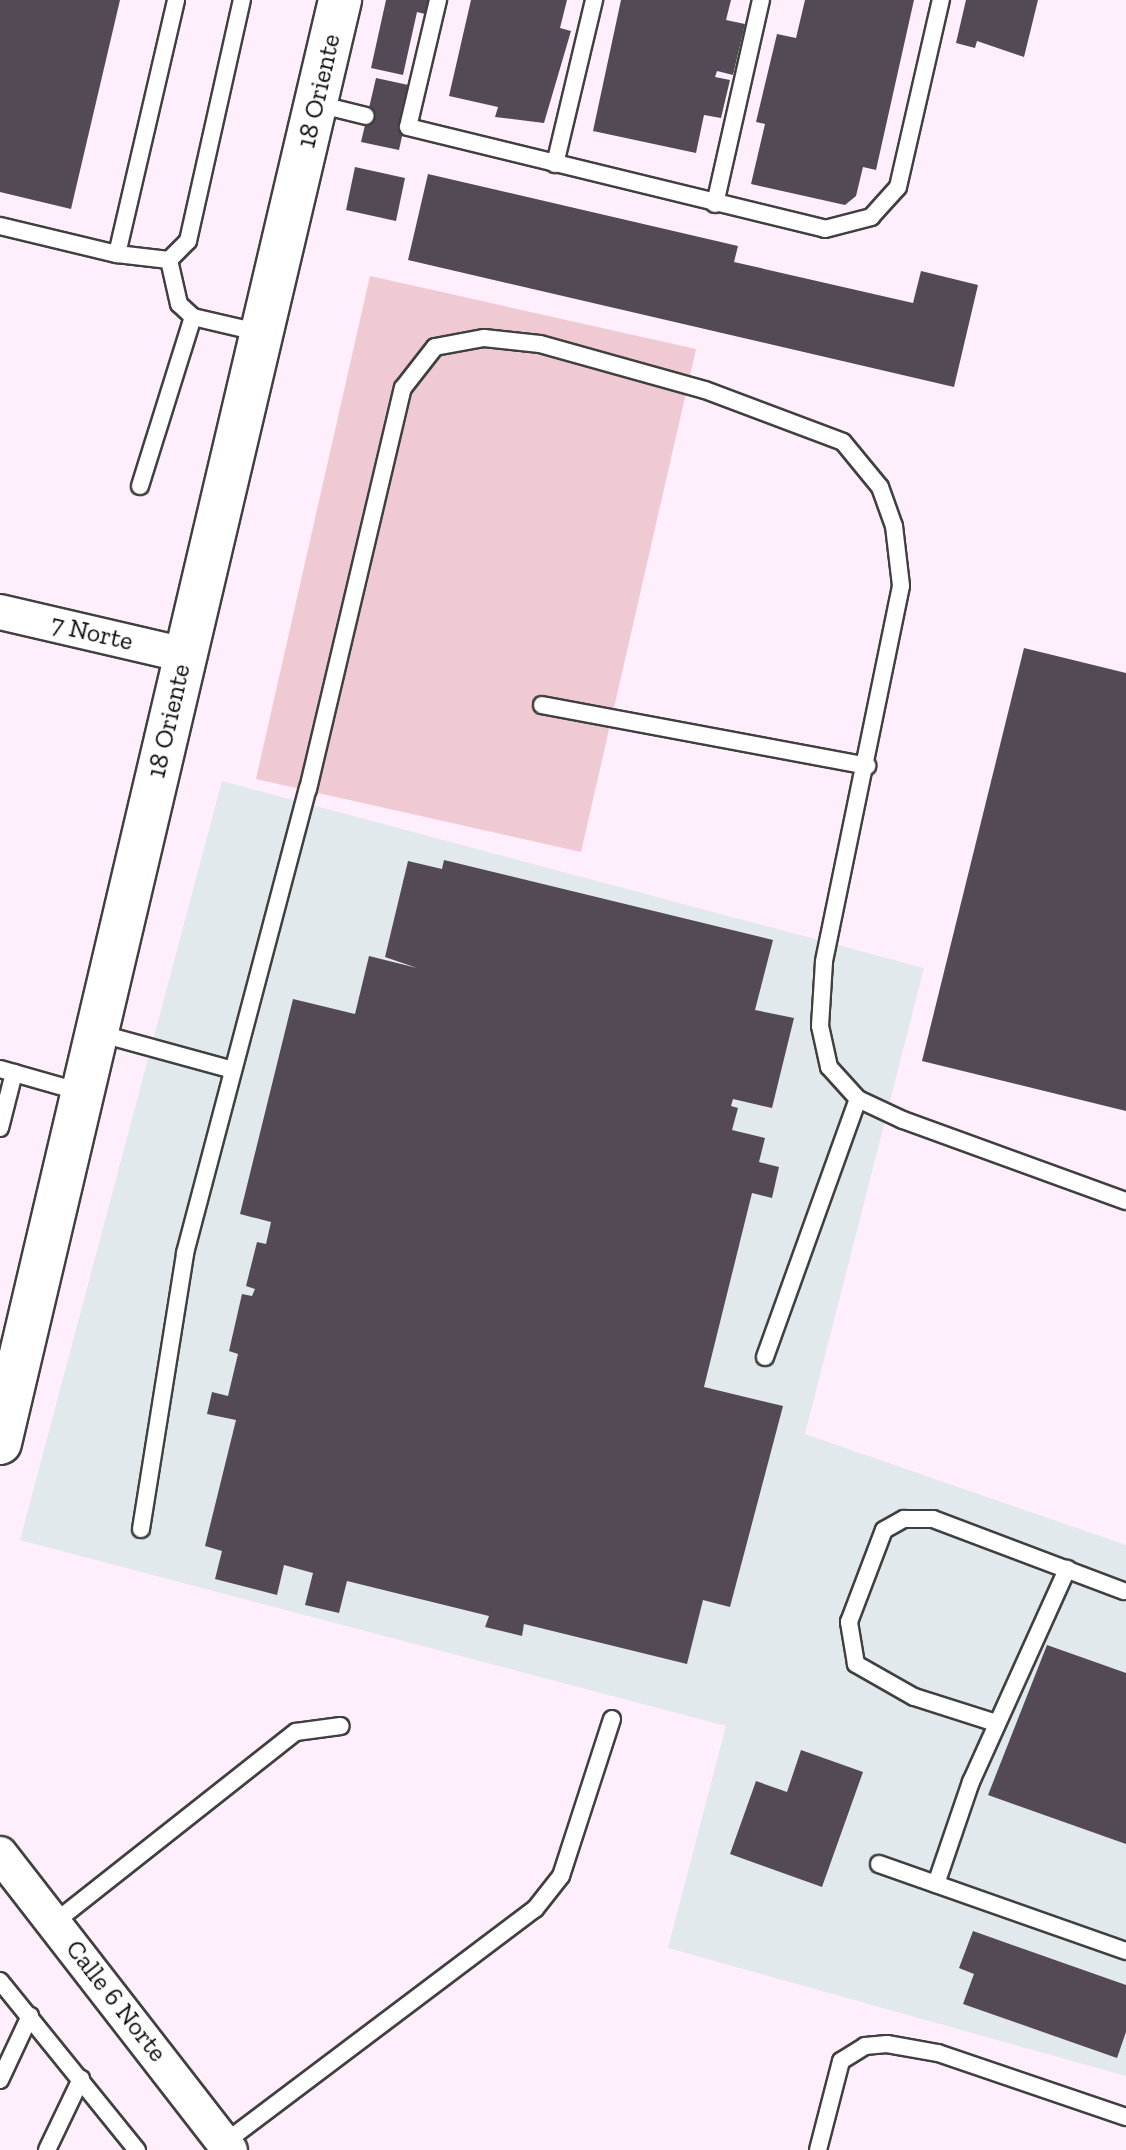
<!DOCTYPE html>
<html>
<head>
<meta charset="utf-8">
<style>
	body { margin:0 }
	#map { position:relative; width:1126px; height:2150px; overflow:hidden; background:#ffeefb; font-family:"Zilla Slab",serif }
	div>[style] { position:absolute }
	[style*='--x'] { left:calc(var(--x)*1px); top:calc(var(--y)*1px); width:calc(var(--w)*1px); rotate:calc(var(--a)*1deg) }
	.industrial>* { inset:0; background:#e2e9ec }
	.pitch>* { inset:0; background:#f0cad2 }
	.building>* { inset:0; background:#544a56 }
	.roads { filter:drop-shadow(2px 0 #404040) drop-shadow(-2px 0 #404040) drop-shadow(0 2px #404040) drop-shadow(0 -2px #404040) }
	.service>* { height:16px; margin:-8px; padding:0 8px; transform-origin:8px; border-radius:8px; background:#fff }
	.minor>* { height:34px; margin:-17px; padding:0 17px; transform-origin:17px; border-radius:17px; background:#fff }
	.tertiary>* { height:42px; margin:-21px; padding:0 21px; transform-origin:21px; border-radius:21px; background:#fff }
	span { translate:-50% -50%; white-space:nowrap; text-align:center; line-height:1.15; -webkit-text-stroke:8px #fff; paint-order:stroke }
	.street-label { font-size:26px; color:#0d0d0d }
</style>
</head>
<body>
<div id="map">
	<div class="industrial">
		<i style="clip-path:polygon(222px 781px,924px 968px,805px 1434px,1126px 1545px,1126px 2076px,668px 1948px,726px 1726px,20px 1540px)"></i>
	</div>
	<div class="pitch">
		<i style="clip-path:polygon(370px 276px,696px 349px,581px 852px,256px 779px)"></i>
	</div>
	<div class="building">
		<i style="clip-path:polygon(0 0,120px 0,71px 209px,0 192px)"></i>
		<i style="clip-path:polygon(386px 0,432px 0,429px 15px,417px 12px,403px 75px,371px 68px)"></i>
		<i style="clip-path:polygon(471px 0,567px 0,560px 28px,571px 31px,544px 123px,495px 117px,498px 107px,449px 96px)"></i>
		<i style="clip-path:polygon(621px 0,731px 0,726px 20px,745px 24px,733px 75px,717px 71px,715px 77px,730px 80px,721px 118px,704px 115px,696px 153px,593px 131px)"></i>
		<i style="clip-path:polygon(805px 0,914px 0,876px 170px,863px 167px,856px 196px,845px 205px,751px 184px,765px 124px,756px 122px,777px 34px,796px 38px)"></i>
		<i style="clip-path:polygon(966px 0,1038px 0,1024px 57px,977px 41px,975px 48px,956px 43px)"></i>
		<i style="clip-path:polygon(376px 78px,413px 86px,399px 150px,361px 142px)"></i>
		<i style="clip-path:polygon(355px 167px,405px 178px,396px 221px,346px 210px)"></i>
		<i style="clip-path:polygon(428px 174px,738px 246px,734px 262px,913px 303px,921px 271px,978px 285px,954px 387px,408px 260px)"></i>
		<i style="clip-path:polygon(1024px 648px,1126px 673px,1126px 1111px,922px 1061px)"></i>
		<i style="clip-path:polygon(444px 860px,773px 940px,755px 1010px,794px 1018px,772px 1108px,733px 1099px,731px 1106px,738px 1108px,732px 1130px,765px 1138px,759px 1162px,779px 1167px,772px 1198px,752px 1193px,704px 1387px,783px 1406px,730px 1607px,703px 1600px,687px 1664px,524px 1624px,522px 1636px,485px 1627px,489px 1616px,347px 1581px,339px 1613px,305px 1605px,313px 1573px,284px 1565px,277px 1595px,215px 1579px,222px 1551px,205px 1546px,236px 1420px,207px 1414px,212px 1392px,228px 1396px,238px 1354px,229px 1351px,242px 1294px,252px 1296px,255px 1289px,246px 1286px,257px 1242px,266px 1244px,271px 1222px,240px 1214px,293px 999px,355px 1014px,369px 956px,417px 968px,385px 957px,408px 861px,442px 869px)"></i>
		<i style="clip-path:polygon(1047px 1645px,1126px 1673px,1126px 1844px,988px 1795px)"></i>
		<i style="clip-path:polygon(801px 1750px,863px 1772px,822px 1887px,730px 1854px,756px 1781px,787px 1792px)"></i>
		<i style="clip-path:polygon(973px 1931px,1126px 1985px,1126px 2032px,1117px 2058px,963px 2004px,974px 1974px,959px 1968px)"></i>
	</div>
	<div class="roads">
		<div class="service">
			<i style="--x:438;--y:0;--w:130;--a:103.3"></i>
			<i style="--x:408;--y:127;--w:429;--a:13.7"></i>
			<i style="--x:825;--y:229;--w:48;--a:-14.6"></i>
			<i style="--x:871;--y:217;--w:40;--a:-48"></i>
			<i style="--x:898;--y:187;--w:192;--a:-77.1"></i>
			<i style="--x:317;--y:104;--w:50;--a:13.8"></i>
			<i style="--x:555;--y:164;--w:169;--a:-76.6"></i>
			<i style="--x:715;--y:204;--w:209;--a:-77.3"></i>
			<i style="--x:0;--y:226;--w:120;--a:13.5"></i>
			<i style="--x:117;--y:254;--w:261;--a:-76.9"></i>
			<i style="--x:117;--y:254;--w:52;--a:6.6"></i>
			<i style="--x:169;--y:260;--w:27;--a:-45"></i>
			<i style="--x:188;--y:241;--w:247;--a:-77.4"></i>
			<i style="--x:169;--y:260;--w:45;--a:77.2"></i>
			<i style="--x:179;--y:304;--w:19;--a:43"></i>
			<i style="--x:193;--y:317;--w:71;--a:13.1"></i>
			<i style="--x:140;--y:486;--w:177;--a:-72.6"></i>
			<i style="--x:542;--y:705;--w:331;--a:10.6"></i>
			<i style="--x:98;--y:1033;--w:140;--a:15.3"></i>
			<i style="--x:0;--y:1069;--w:84;--a:15.9"></i>
			<i style="--x:0;--y:1128;--w:57;--a:-75.7"></i>
			<i style="--x:765;--y:1357;--w:274;--a:-70.2"></i>
			<i style="--x:141;--y:1529;--w:279;--a:-80.9"></i>
			<i style="--x:185;--y:1253;--w:480;--a:-75.2"></i>
			<i style="--x:308;--y:789;--w:412;--a:-76.7"></i>
			<i style="--x:403;--y:388;--w:52;--a:-52"></i>
			<i style="--x:435;--y:347;--w:50;--a:-10.4"></i>
			<i style="--x:484;--y:338;--w:56;--a:6.1"></i>
			<i style="--x:540;--y:344;--w:171;--a:15.6"></i>
			<i style="--x:705;--y:390;--w:147;--a:20.6"></i>
			<i style="--x:843;--y:442;--w:58;--a:50.6"></i>
			<i style="--x:880;--y:487;--w:41;--a:70.3"></i>
			<i style="--x:894;--y:526;--w:60;--a:83.3"></i>
			<i style="--x:901;--y:586;--w:384;--a:101.6"></i>
			<i style="--x:824;--y:962;--w:64;--a:93.6"></i>
			<i style="--x:820;--y:1026;--w:42;--a:77.6"></i>
			<i style="--x:829;--y:1067;--w:43;--a:47.8"></i>
			<i style="--x:858;--y:1099;--w:50;--a:25"></i>
			<i style="--x:903;--y:1120;--w:237;--a:20"></i>
			<i style="--x:996;--y:1723;--w:86;--a:-162.4"></i>
			<i style="--x:914;--y:1697;--w:67;--a:-150.4"></i>
			<i style="--x:856;--y:1664;--w:43;--a:-99.5"></i>
			<i style="--x:849;--y:1622;--w:98;--a:-69.2"></i>
			<i style="--x:884;--y:1530;--w:23;--a:-29"></i>
			<i style="--x:904;--y:1519;--w:29;--a:0"></i>
			<i style="--x:933;--y:1519;--w:204;--a:20.7"></i>
			<i style="--x:879;--y:1864;--w:262;--a:19.4"></i>
			<i style="--x:936;--y:1884;--w:108;--a:-71.1"></i>
			<i style="--x:971;--y:1782;--w:234;--a:-65.7"></i>
			<i style="--x:55;--y:1922;--w:307;--a:-38.3"></i>
			<i style="--x:296;--y:1732;--w:45;--a:-7.6"></i>
			<i style="--x:0;--y:1981;--w:218;--a:51"></i>
			<i style="--x:0;--y:2080;--w:71;--a:-64.9"></i>
			<i style="--x:224;--y:2143;--w:389;--a:-37"></i>
			<i style="--x:535;--y:1909;--w:42;--a:-51.8"></i>
			<i style="--x:561;--y:1876;--w:165;--a:-72"></i>
			<i style="--x:47;--y:2150;--w:79;--a:-64.4"></i>
			<i style="--x:818;--y:2150;--w:92;--a:-75.5"></i>
			<i style="--x:841;--y:2061;--w:28;--a:-32"></i>
			<i style="--x:865;--y:2046;--w:22;--a:-5"></i>
			<i style="--x:887;--y:2044;--w:52;--a:10"></i>
			<i style="--x:938;--y:2053;--w:199;--a:18.8"></i>
		</div>
		<div class="minor">
			<i style="--x:0;--y:612;--w:190;--a:13.1"></i>
			<i style="--x:0;--y:1854;--w:375;--a:52.2"></i>
		</div>
		<div class="tertiary">
			<i style="--x:0;--y:1443;--w:1483;--a:-76.74"></i>
		</div>
	</div>
	<div class="street-label">
		<span style="left:319px;top:91px;rotate:-77deg">18 Oriente</span>
		<span style="left:92px;top:633px;rotate:13deg">7 Norte</span>
		<span style="left:169px;top:721px;rotate:-77deg">18 Oriente</span>
		<span style="left:116px;top:2001px;rotate:52deg">Calle 6 Norte</span>
	</div>
</div>
</body>
</html>
